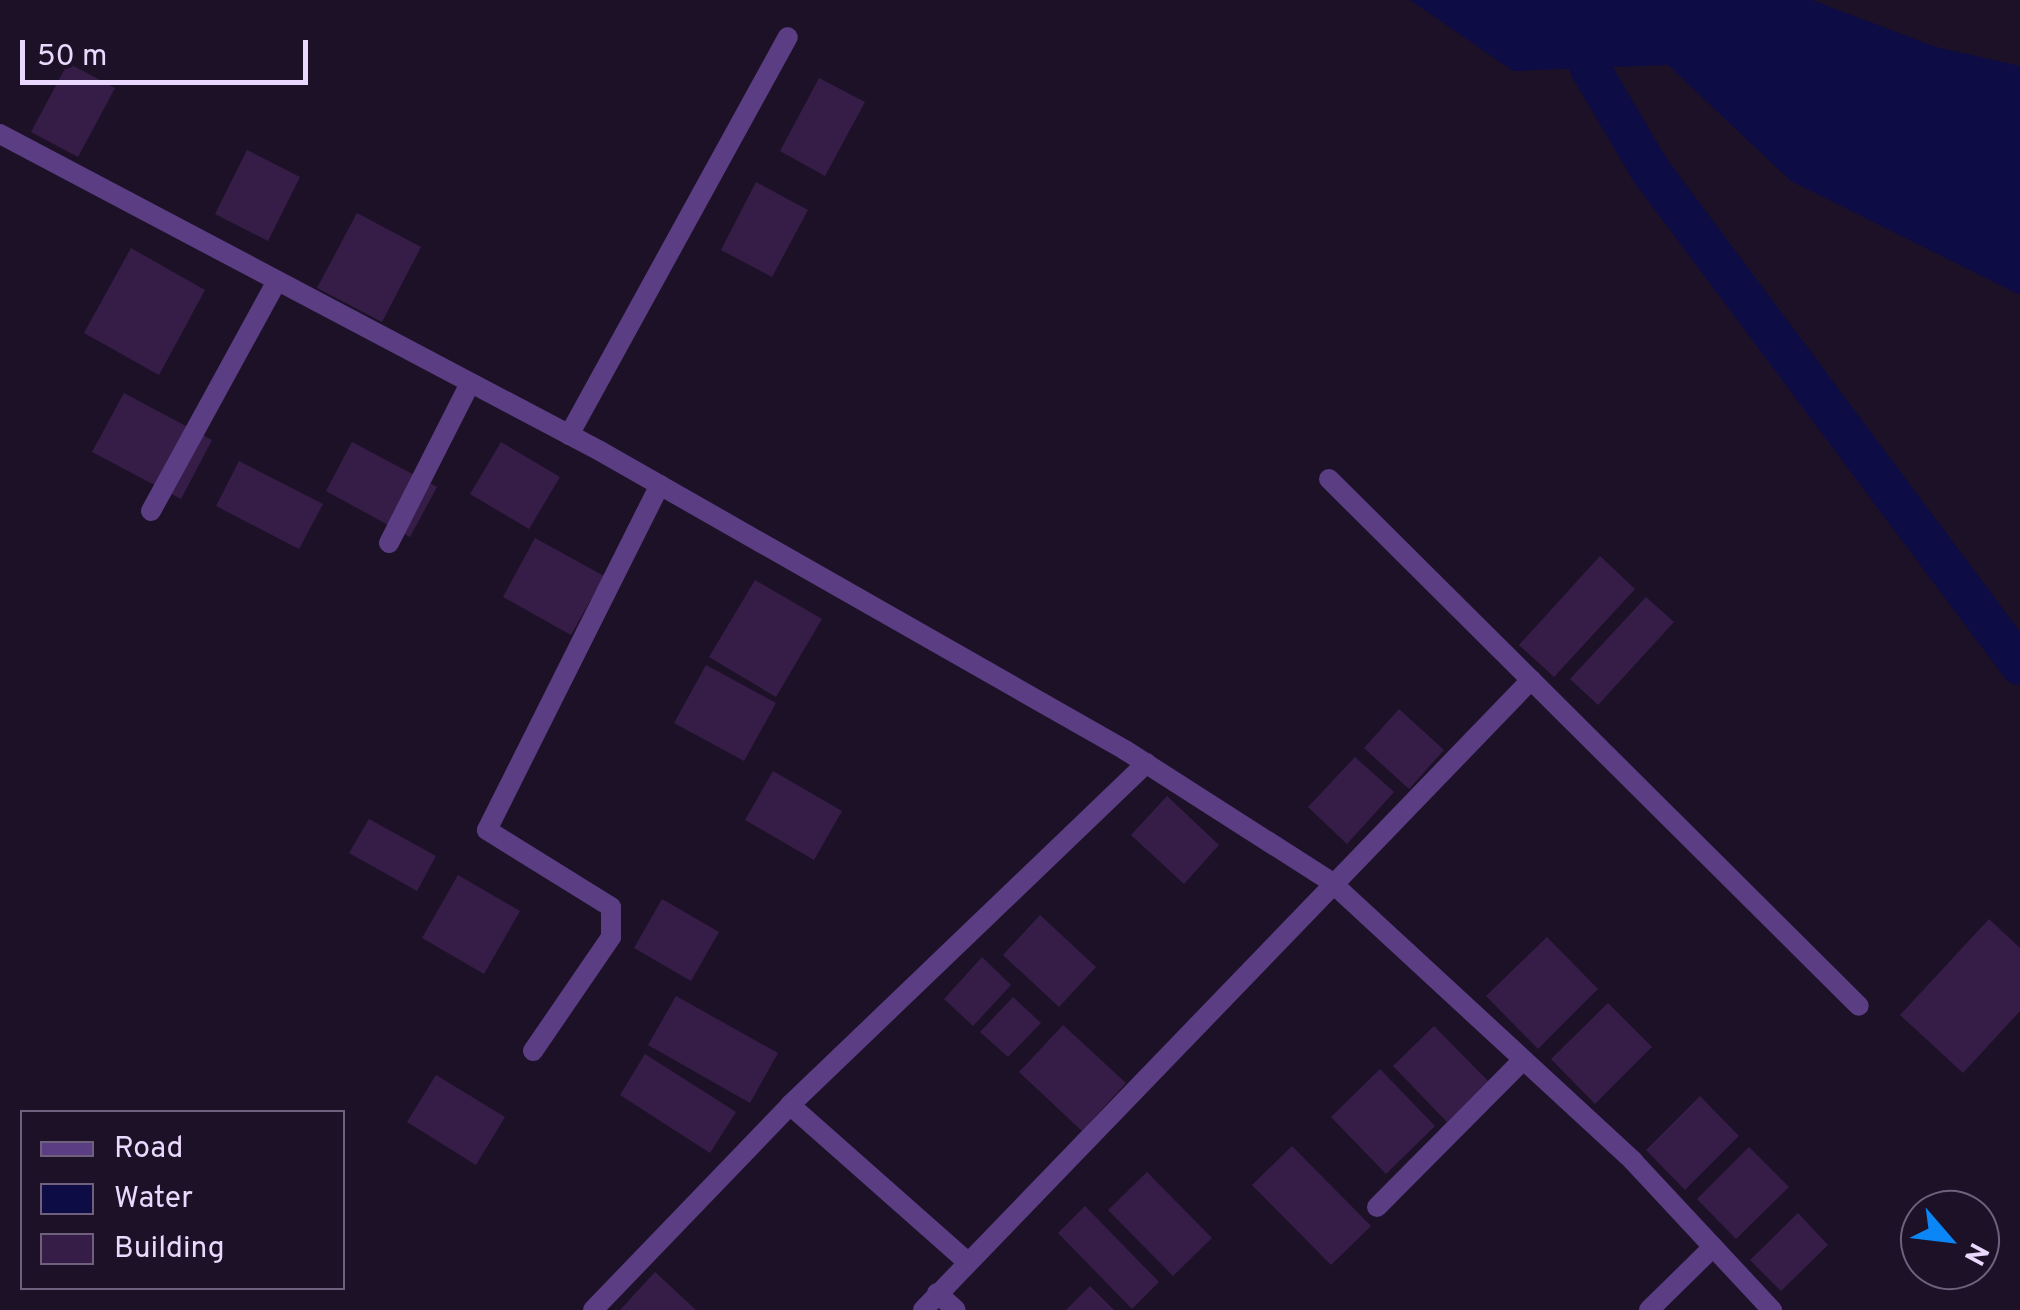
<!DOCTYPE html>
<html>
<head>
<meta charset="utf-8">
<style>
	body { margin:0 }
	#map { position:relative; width:2020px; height:1310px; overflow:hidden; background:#1d1127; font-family:Overpass,sans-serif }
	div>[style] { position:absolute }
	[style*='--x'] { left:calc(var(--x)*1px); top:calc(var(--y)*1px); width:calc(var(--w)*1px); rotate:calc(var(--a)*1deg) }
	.water>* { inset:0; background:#0d0c44 }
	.canal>* { height:40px; margin:-20px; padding:0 20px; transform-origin:20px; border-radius:20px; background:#0d0c44 }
	.building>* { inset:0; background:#361d48 }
	.lane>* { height:20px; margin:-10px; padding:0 10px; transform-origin:10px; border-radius:10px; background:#5b3d84 }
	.street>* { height:20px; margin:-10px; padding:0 10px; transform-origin:10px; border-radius:10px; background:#5b3d84 }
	span { translate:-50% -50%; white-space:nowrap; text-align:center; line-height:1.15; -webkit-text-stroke:9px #1d1127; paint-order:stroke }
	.legend { position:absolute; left:20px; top:1110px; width:325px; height:180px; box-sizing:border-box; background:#1d1127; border:2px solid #6f617d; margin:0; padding:12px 18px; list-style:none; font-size:30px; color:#ebd8fe }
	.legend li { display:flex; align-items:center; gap:20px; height:50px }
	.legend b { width:50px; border:2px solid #6f617d }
	.north { position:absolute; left:1900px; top:1190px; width:100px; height:100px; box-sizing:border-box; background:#1d1127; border:2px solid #6f617d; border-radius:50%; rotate:118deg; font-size:28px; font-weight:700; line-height:40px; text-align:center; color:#ebd8fe }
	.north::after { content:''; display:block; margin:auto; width:35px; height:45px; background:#0b86f7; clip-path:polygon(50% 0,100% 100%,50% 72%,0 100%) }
	.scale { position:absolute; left:20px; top:40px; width:288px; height:45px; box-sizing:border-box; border:5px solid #ebd8fe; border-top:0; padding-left:12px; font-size:30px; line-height:35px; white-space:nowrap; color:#ebd8fe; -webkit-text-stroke:8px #1d1127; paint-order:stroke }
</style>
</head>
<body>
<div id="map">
	<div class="water">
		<i style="clip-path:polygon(1410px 0,1812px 0,1936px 47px,2020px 66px,2020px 295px,1791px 181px,1668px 65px,1513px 71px)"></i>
	</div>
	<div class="canal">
		<i style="--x:1579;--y:0;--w:69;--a:80.8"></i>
		<i style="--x:1590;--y:68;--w:118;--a:59.5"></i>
		<i style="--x:1650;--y:170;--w:618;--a:53.22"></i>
	</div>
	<div class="building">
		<i style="clip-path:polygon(68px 63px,115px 88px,78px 157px,31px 132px)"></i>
		<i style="clip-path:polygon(819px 78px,865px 102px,825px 176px,780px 151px)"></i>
		<i style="clip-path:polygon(247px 150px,300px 177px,268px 241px,215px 214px)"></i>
		<i style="clip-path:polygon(756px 182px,808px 210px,772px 277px,721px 250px)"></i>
		<i style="clip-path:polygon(357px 213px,421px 247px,382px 322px,317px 288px)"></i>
		<i style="clip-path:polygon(131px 248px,205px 290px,159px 375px,84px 333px)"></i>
		<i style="clip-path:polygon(124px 393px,212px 440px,181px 499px,92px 452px)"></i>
		<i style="clip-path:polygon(352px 442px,437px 487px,410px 537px,326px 491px)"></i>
		<i style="clip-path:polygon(501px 442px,560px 477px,529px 529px,470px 494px)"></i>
		<i style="clip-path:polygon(239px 461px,323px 504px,299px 549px,216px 506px)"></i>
		<i style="clip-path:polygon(535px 538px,604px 576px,571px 635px,503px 597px)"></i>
		<i style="clip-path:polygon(1600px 556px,1635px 589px,1554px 677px,1519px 645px)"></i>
		<i style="clip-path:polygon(755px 580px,822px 619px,776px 697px,709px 657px)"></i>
		<i style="clip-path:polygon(1646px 597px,1674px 622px,1598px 705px,1570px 679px)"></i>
		<i style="clip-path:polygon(706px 665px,776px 703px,744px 761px,674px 723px)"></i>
		<i style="clip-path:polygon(1399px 709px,1444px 750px,1409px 789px,1364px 748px)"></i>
		<i style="clip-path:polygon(1355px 757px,1394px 792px,1347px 844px,1308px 807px)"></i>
		<i style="clip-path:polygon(773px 771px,842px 811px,814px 860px,745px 820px)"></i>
		<i style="clip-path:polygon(1167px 796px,1219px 845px,1184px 884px,1131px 835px)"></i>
		<i style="clip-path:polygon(369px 819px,436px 856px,417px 891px,349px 853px)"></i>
		<i style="clip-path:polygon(458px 875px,520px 911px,484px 974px,422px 938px)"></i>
		<i style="clip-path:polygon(662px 899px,719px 932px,691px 981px,634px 948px)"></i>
		<i style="clip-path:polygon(1040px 915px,1096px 967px,1059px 1007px,1003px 955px)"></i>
		<i style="clip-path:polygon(1989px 919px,2020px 948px,2020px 1011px,1963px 1073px,1900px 1015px)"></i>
		<i style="clip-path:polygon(1547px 937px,1598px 989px,1538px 1049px,1486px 996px)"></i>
		<i style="clip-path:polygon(982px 957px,1011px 985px,973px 1026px,944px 999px)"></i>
		<i style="clip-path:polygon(676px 996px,778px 1053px,750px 1103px,648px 1045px)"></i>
		<i style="clip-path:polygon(1013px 997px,1041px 1023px,1008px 1057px,980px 1032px)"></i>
		<i style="clip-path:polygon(1608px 1003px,1652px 1047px,1595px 1104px,1551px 1059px)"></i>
		<i style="clip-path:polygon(1063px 1025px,1126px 1083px,1082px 1131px,1019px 1072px)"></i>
		<i style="clip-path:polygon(1434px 1026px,1488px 1081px,1447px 1122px,1393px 1066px)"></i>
		<i style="clip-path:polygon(645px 1054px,736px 1112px,710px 1153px,620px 1095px)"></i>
		<i style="clip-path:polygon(1380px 1069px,1435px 1126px,1386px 1174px,1331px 1117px)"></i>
		<i style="clip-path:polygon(436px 1075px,505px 1117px,476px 1165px,407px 1122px)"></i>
		<i style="clip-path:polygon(1700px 1096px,1739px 1136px,1685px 1190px,1646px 1150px)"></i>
		<i style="clip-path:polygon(1292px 1146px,1371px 1226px,1331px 1265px,1252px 1185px)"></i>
		<i style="clip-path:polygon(1749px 1147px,1789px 1187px,1736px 1239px,1697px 1199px)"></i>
		<i style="clip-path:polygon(1147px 1172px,1212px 1238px,1173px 1276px,1108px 1210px)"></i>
		<i style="clip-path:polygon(1085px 1206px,1159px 1282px,1132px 1309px,1058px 1233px)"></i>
		<i style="clip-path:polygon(1798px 1213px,1828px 1245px,1781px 1291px,1750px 1260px)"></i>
		<i style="clip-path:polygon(655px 1272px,696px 1310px,620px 1310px)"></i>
		<i style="clip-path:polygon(1090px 1286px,1114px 1310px,1066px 1310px)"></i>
	</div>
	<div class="lane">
		<i style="--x:569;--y:435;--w:454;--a:-61.2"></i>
		<i style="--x:151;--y:511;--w:262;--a:-61.3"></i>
		<i style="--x:389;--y:543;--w:179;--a:-63.1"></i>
		<i style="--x:1377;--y:1207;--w:207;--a:-45.2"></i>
		<i style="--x:1649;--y:1310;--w:90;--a:-44.5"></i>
	</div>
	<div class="street">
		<i style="--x:0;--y:134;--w:679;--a:27.85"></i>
		<i style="--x:600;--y:451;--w:604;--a:29.66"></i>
		<i style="--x:1125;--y:750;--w:243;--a:32.6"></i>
		<i style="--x:1330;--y:881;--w:413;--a:42.7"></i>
		<i style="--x:1633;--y:1161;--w:204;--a:47"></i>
		<i style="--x:1329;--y:479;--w:747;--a:44.84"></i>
		<i style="--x:533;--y:1051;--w:138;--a:-55.6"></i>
		<i style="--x:611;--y:937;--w:30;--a:-90"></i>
		<i style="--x:611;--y:907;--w:146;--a:-148.2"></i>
		<i style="--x:487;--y:830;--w:386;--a:-63.4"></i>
		<i style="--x:790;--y:1105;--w:234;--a:41.5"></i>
		<i style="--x:937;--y:1293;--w:25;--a:42"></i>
		<i style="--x:593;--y:1310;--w:284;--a:-46.1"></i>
		<i style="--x:790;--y:1105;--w:494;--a:-43.8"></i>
		<i style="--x:923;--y:1310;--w:876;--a:-46.02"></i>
	</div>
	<ul class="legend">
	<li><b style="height:12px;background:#5b3d84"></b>Road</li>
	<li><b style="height:28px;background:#0d0c44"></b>Water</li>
	<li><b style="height:28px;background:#361d48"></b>Building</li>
	</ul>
	<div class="north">N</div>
	<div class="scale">50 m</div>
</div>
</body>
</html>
